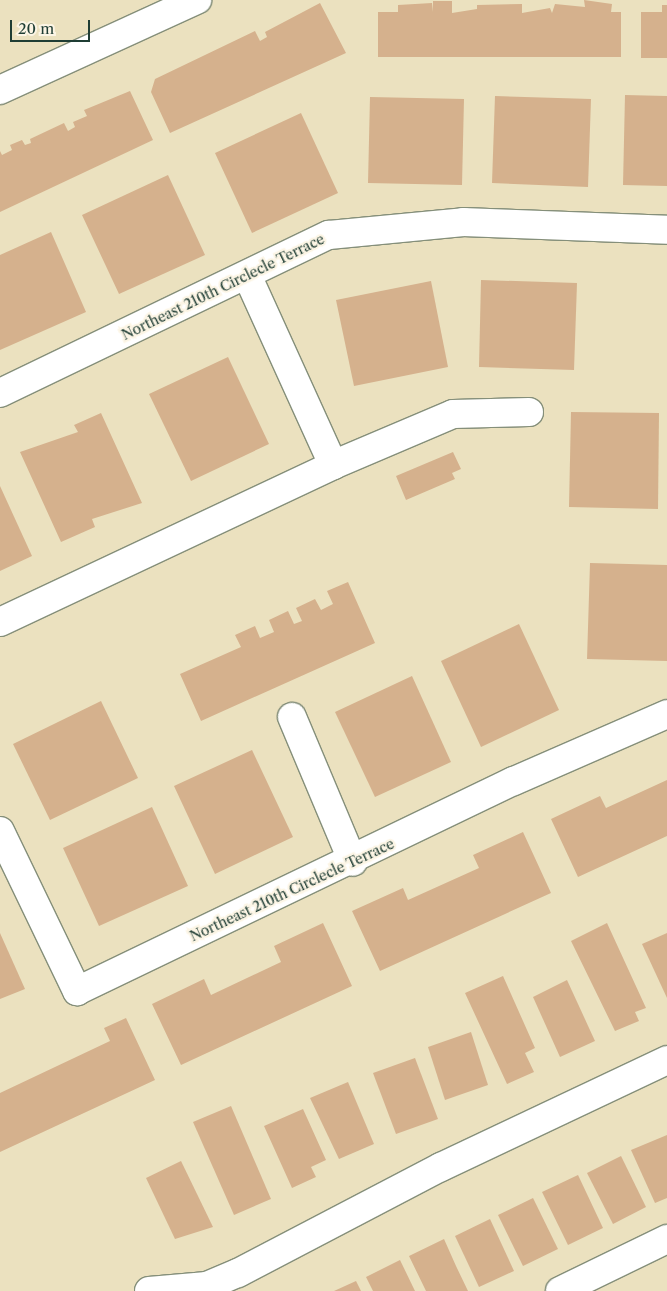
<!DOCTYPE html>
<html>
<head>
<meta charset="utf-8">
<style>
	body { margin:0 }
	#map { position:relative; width:667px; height:1291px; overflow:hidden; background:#ebe1bf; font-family:"Libre Caslon Text",serif }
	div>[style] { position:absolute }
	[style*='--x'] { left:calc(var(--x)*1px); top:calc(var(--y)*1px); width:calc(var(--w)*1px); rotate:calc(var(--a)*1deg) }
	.building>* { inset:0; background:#d5b18d }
	.roads { filter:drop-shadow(1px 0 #858f7a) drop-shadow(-1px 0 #858f7a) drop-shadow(0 1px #858f7a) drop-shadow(0 -1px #858f7a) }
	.minor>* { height:28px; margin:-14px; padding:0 14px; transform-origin:14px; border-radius:14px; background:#fff }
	span { translate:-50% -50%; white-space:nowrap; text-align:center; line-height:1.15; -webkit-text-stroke:4.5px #fcf5e5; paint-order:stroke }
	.street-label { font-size:14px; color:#1f3d34 }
	.scale { position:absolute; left:10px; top:20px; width:80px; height:22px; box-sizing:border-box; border:2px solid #1f3d34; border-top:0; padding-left:6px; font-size:15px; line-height:18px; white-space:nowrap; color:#1f3d34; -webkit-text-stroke:4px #fcf5e5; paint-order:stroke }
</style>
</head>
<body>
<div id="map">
	<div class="building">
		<i style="clip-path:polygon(584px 0,612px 4px,611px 12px,621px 12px,621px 57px,378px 57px,378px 12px,398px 12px,398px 5px,432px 3px,433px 12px,433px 1px,452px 1px,452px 13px,477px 9px,477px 5px,522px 4px,522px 13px,550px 8px,552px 13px,555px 4px,585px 7px)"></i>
		<i style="clip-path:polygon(320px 3px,346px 53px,170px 133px,151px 92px,155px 79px,255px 31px,260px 41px,267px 37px,265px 32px)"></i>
		<i style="clip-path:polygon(662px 5px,667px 5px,667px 58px,641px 58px,641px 12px,662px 12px)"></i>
		<i style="clip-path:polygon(130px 91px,153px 140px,0 212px,0 151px,2px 155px,12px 150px,10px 145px,22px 140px,25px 145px,31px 143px,30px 139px,64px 123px,68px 131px,75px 127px,73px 122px,87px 116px,84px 110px)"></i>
		<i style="clip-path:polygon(625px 95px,667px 96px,667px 186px,623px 185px)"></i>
		<i style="clip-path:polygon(495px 96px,591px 99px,588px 187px,492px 183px)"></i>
		<i style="clip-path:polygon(370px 97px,464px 99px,462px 185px,368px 183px)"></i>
		<i style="clip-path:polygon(301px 113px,338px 193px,252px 233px,215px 153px)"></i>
		<i style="clip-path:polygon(168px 175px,205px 255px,119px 294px,82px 215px)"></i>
		<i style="clip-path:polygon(51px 232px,86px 312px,0 350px,0 255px)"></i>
		<i style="clip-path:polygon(481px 280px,577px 283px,574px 370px,479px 367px)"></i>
		<i style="clip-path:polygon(431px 281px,448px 367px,354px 386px,336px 300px)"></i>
		<i style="clip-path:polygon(228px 357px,269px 444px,191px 481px,149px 394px)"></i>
		<i style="clip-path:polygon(571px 412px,659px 413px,658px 509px,569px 507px)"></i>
		<i style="clip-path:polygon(101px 413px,142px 503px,92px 519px,95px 527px,61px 542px,20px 452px,78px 432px,74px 425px)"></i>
		<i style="clip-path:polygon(453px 452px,461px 469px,452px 473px,455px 479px,406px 500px,396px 476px)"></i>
		<i style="clip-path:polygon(0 486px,32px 556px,0 571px)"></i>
		<i style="clip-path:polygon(590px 563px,667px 565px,667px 661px,587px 659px)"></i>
		<i style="clip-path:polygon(348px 582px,375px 643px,201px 721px,180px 674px,241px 647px,235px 635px,255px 626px,260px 638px,274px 632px,269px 620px,288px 611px,294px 624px,302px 621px,296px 608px,315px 599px,321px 610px,333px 604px,327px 591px)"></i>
		<i style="clip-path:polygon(519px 624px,559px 710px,481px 747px,441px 661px)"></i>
		<i style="clip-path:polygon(412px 676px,451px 762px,375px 797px,335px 712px)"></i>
		<i style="clip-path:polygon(101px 701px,138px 778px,50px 820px,13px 744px)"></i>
		<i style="clip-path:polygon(252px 750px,293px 837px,215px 874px,174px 786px)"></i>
		<i style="clip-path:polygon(667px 780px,667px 836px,578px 877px,551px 819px,600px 796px,606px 808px)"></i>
		<i style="clip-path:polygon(152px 807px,188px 886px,99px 926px,63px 848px)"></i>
		<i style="clip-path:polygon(523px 832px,551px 893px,380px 971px,352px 911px,403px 888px,408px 900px,479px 868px,473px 855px)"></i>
		<i style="clip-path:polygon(323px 923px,352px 986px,181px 1065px,152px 1004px,204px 979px,211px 995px,281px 962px,274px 946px)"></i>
		<i style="clip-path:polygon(607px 923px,646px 1008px,635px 1012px,639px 1021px,615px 1031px,571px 941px)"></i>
		<i style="clip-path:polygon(0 933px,25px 989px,0 999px)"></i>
		<i style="clip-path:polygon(667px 933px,667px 998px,642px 944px)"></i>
		<i style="clip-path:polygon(503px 976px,535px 1048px,525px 1053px,534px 1072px,507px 1084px,465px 993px)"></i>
		<i style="clip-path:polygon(567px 980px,595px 1041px,560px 1057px,533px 997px)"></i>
		<i style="clip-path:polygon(126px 1018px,155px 1080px,0 1152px,0 1093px,110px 1041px,104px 1028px)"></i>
		<i style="clip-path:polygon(471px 1032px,488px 1085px,445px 1100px,428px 1047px)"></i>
		<i style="clip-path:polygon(415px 1058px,438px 1119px,396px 1134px,373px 1073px)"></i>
		<i style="clip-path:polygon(348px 1082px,374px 1144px,339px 1159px,310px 1098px)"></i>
		<i style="clip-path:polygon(231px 1106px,271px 1199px,234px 1215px,193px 1122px)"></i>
		<i style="clip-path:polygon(303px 1109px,326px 1160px,311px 1167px,316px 1177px,292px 1188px,264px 1126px)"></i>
		<i style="clip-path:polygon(667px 1135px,667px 1198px,655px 1203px,631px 1150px)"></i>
		<i style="clip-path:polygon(621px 1156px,646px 1207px,613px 1224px,587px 1173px)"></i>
		<i style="clip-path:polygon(181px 1161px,213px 1227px,175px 1239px,146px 1178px)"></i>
		<i style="clip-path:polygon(578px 1175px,603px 1228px,568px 1245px,542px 1192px)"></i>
		<i style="clip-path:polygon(533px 1198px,558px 1249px,523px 1266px,498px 1215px)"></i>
		<i style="clip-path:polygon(490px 1219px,514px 1271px,479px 1287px,455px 1236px)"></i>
		<i style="clip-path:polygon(444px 1239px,456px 1266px,468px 1291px,426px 1291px,409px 1256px)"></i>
		<i style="clip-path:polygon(400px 1260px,415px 1291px,373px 1291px,366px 1277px)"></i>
		<i style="clip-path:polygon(356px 1281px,361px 1291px,334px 1291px)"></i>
	</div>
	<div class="roads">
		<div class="minor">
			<i style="--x:0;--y:90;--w:217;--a:-24.6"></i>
			<i style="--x:247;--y:275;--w:209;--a:65.6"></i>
			<i style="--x:0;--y:393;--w:365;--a:-25.7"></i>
			<i style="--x:329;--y:235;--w:135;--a:-5.5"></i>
			<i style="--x:463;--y:222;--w:204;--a:2.2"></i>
			<i style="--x:0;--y:622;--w:368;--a:-25.2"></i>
			<i style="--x:333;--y:465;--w:130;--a:-23"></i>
			<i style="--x:453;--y:414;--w:76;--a:-1.5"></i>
			<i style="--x:292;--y:717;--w:157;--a:67.2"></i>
			<i style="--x:0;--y:831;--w:178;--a:64.3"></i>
			<i style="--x:77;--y:991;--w:485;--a:-25.7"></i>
			<i style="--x:514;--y:781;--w:167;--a:-23.6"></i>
			<i style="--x:149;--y:1291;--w:58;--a:-4.9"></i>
			<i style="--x:207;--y:1286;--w:34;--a:-23"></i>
			<i style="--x:238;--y:1273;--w:229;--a:-27.6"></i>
			<i style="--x:441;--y:1167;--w:250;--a:-25.3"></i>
			<i style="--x:560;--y:1291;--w:119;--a:-25.9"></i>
		</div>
	</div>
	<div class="street-label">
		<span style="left:223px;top:287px;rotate:-26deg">Northeast 210th Circlecle Terrace</span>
		<span style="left:292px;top:890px;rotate:-25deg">Northeast 210th Circlecle Terrace</span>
	</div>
	<div class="scale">20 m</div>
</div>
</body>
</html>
